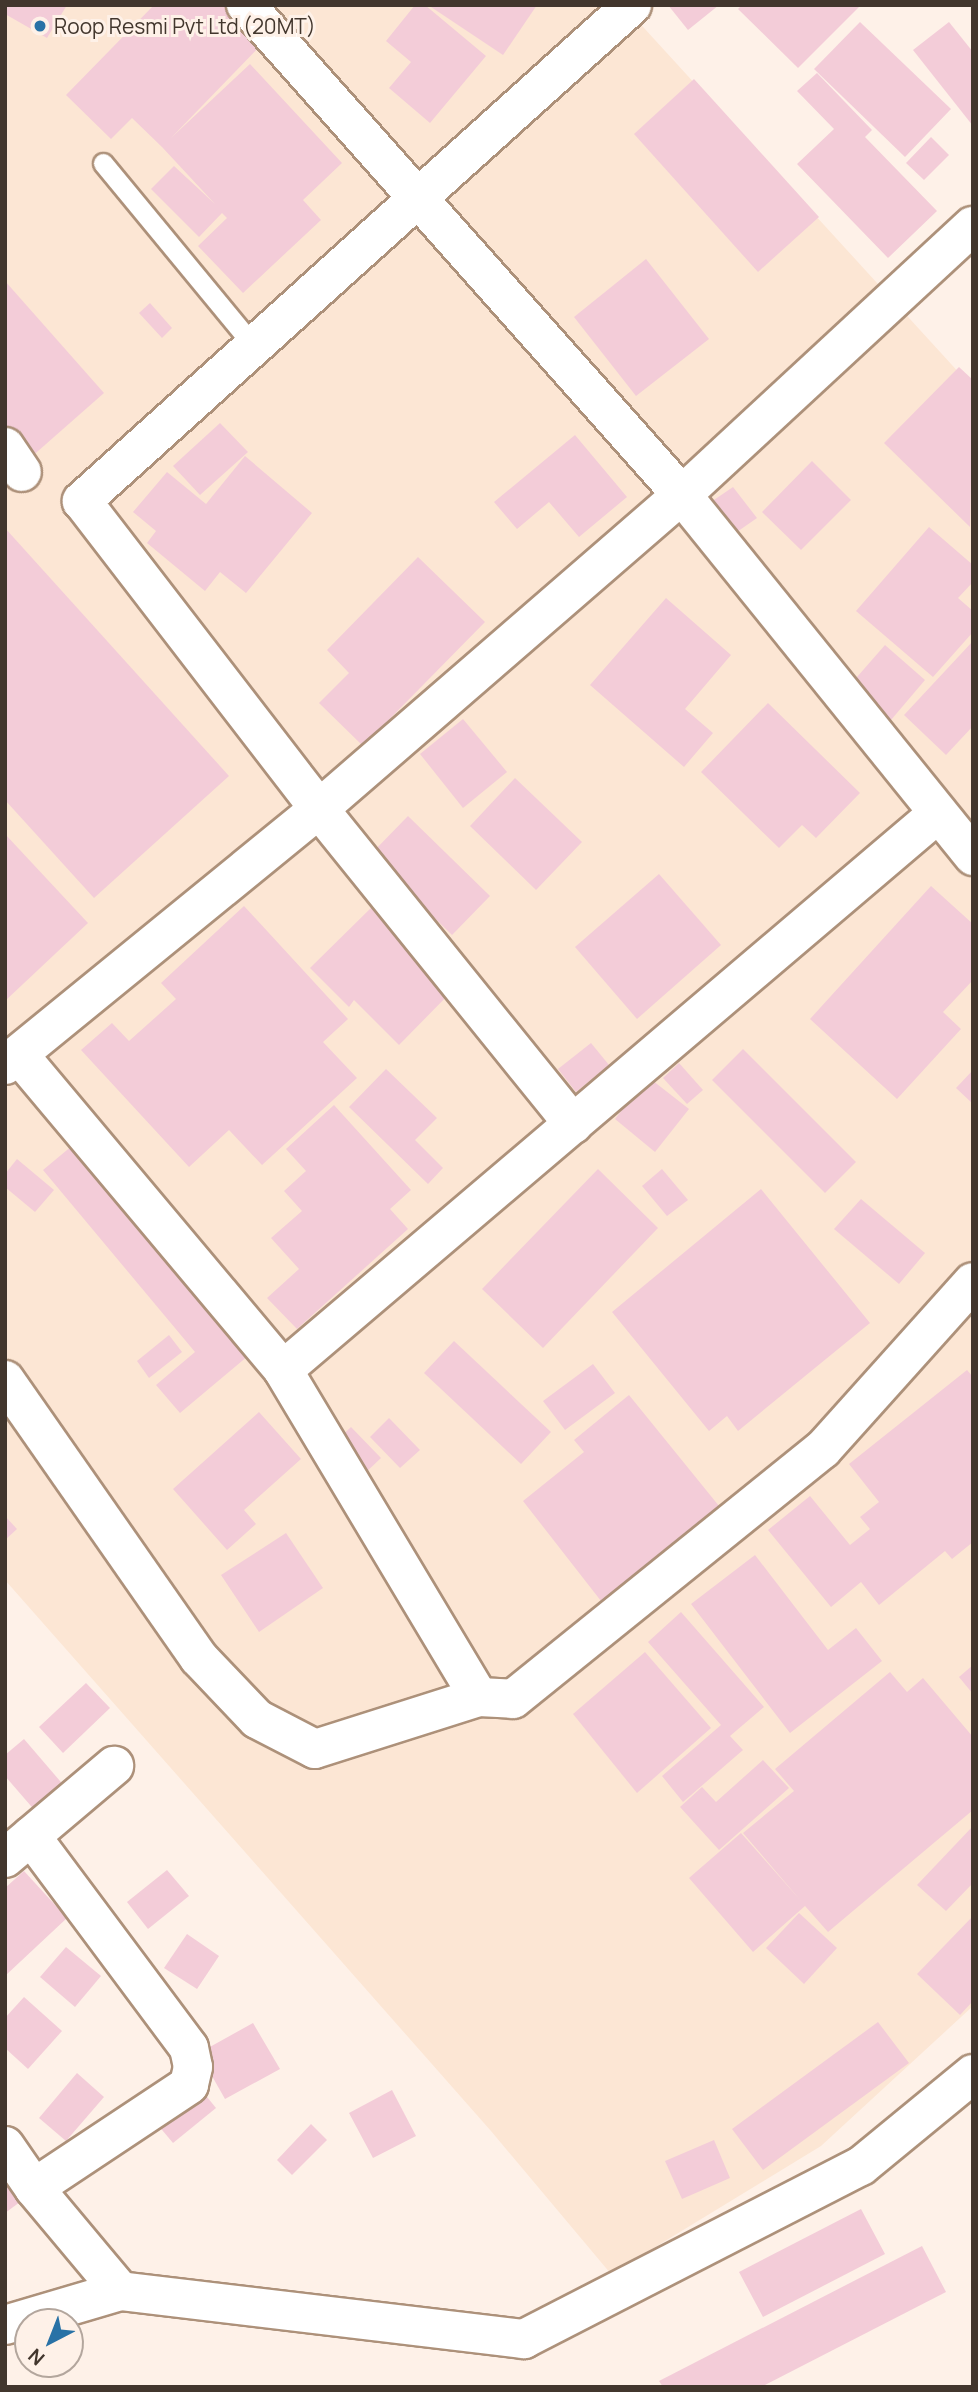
<!DOCTYPE html>
<html>
<head>
<meta charset="utf-8">
<style>
	body { margin:0 }
	#map { position:relative; width:978px; height:2392px; overflow:hidden; background:#fef1e8; font-family:Manrope,sans-serif }
	div>[style] { position:absolute }
	[style*='--x'] { left:calc(var(--x)*1px); top:calc(var(--y)*1px); width:calc(var(--w)*1px); rotate:calc(var(--a)*1deg) }
	.built>* { inset:0; background:#fce6d4 }
	.building>* { inset:0; background:#f3ccd8 }
	.roads { filter:drop-shadow(2px 0 #ad917a) drop-shadow(-2px 0 #ad917a) drop-shadow(0 2px #ad917a) drop-shadow(0 -2px #ad917a) }
	.lane>* { height:19px; margin:-9.5px; padding:0 9.5px; transform-origin:9.5px; border-radius:9.5px; background:#fff }
	.street>* { height:38px; margin:-19px; padding:0 19px; transform-origin:19px; border-radius:19px; background:#fff }
	.dots>* { width:19px; height:19px; translate:-50% -50%; box-sizing:border-box; border:4px solid #fef1e8; border-radius:50% }
	span { translate:-50% -50%; white-space:nowrap; text-align:center; line-height:1.15; -webkit-text-stroke:6px #fef1e8; paint-order:stroke }
	.poi-label { font-size:21px; color:#42362d }
	.left { translate:0 -50%; text-align:left }
	.frame { position:absolute; inset:0; border:7px solid #42362d; pointer-events:none }
	.north { position:absolute; left:14px; top:2308px; width:70px; height:70px; box-sizing:border-box; background:#fef1e8; border:2px solid #b3a69d; border-radius:50%; rotate:222deg; font-size:19px; font-weight:700; line-height:28px; text-align:center; color:#42362d }
	.north::after { content:''; display:block; margin:auto; width:24px; height:32px; background:#2972a6; clip-path:polygon(50% 0,100% 100%,50% 72%,0 100%) }
</style>
</head>
<body>
<div id="map">
	<div class="built">
		<i style="clip-path:polygon(5px 5px,623px 5px,973px 388px,973px 2006px,821px 2146px,611px 2274px,491px 2131px,5px 1580px)"></i>
	</div>
	<div class="building">
		<i style="clip-path:polygon(5px 5px,67px 5px,47px 38px,5px 14px)"></i>
		<i style="clip-path:polygon(154px 5px,223px 5px,262px 44px,171px 138px,250px 64px,342px 163px,303px 200px,321px 220px,243px 293px,198px 246px,227px 218px,222px 213px,199px 237px,151px 189px,174px 166px,215px 204px,162px 147px,132px 118px,111px 139px,66px 95px)"></i>
		<i style="clip-path:polygon(415px 5px,425px 5px,486px 56px,430px 123px,389px 88px,411px 62px,386px 41px)"></i>
		<i style="clip-path:polygon(428px 5px,537px 5px,503px 55px)"></i>
		<i style="clip-path:polygon(668px 5px,719px 5px,688px 30px)"></i>
		<i style="clip-path:polygon(742px 5px,861px 5px,798px 68px,738px 9px)"></i>
		<i style="clip-path:polygon(860px 22px,951px 109px,905px 157px,814px 69px)"></i>
		<i style="clip-path:polygon(949px 22px,973px 52px,973px 126px,913px 50px)"></i>
		<i style="clip-path:polygon(817px 73px,872px 130px,865px 137px,937px 211px,888px 258px,797px 164px,834px 129px,797px 91px)"></i>
		<i style="clip-path:polygon(694px 79px,819px 217px,758px 272px,634px 134px)"></i>
		<i style="clip-path:polygon(931px 137px,949px 155px,924px 180px,906px 163px)"></i>
		<i style="clip-path:polygon(646px 259px,709px 339px,636px 396px,574px 317px)"></i>
		<i style="clip-path:polygon(5px 281px,104px 393px,29px 459px,5px 432px)"></i>
		<i style="clip-path:polygon(150px 303px,172px 328px,162px 338px,139px 313px)"></i>
		<i style="clip-path:polygon(959px 367px,973px 380px,970px 527px,884px 443px)"></i>
		<i style="clip-path:polygon(220px 423px,248px 452px,200px 495px,173px 466px)"></i>
		<i style="clip-path:polygon(575px 435px,627px 497px,579px 537px,549px 502px,517px 529px,494px 502px)"></i>
		<i style="clip-path:polygon(245px 456px,312px 513px,246px 593px,220px 572px,205px 591px,147px 543px,156px 531px,133px 512px,167px 472px,206px 504px)"></i>
		<i style="clip-path:polygon(812px 461px,851px 500px,801px 550px,762px 512px)"></i>
		<i style="clip-path:polygon(733px 487px,757px 518px,734px 534px,711px 502px)"></i>
		<i style="clip-path:polygon(929px 527px,973px 565px,973px 582px,958px 598px,973px 611px,973px 632px,933px 677px,856px 611px)"></i>
		<i style="clip-path:polygon(5px 528px,229px 776px,94px 898px,5px 800px)"></i>
		<i style="clip-path:polygon(418px 557px,485px 622px,363px 746px,319px 703px,349px 673px,327px 650px)"></i>
		<i style="clip-path:polygon(666px 598px,731px 655px,685px 709px,713px 733px,684px 767px,590px 685px)"></i>
		<i style="clip-path:polygon(973px 641px,973px 726px,946px 755px,904px 715px)"></i>
		<i style="clip-path:polygon(885px 645px,925px 680px,891px 720px,850px 685px)"></i>
		<i style="clip-path:polygon(768px 703px,860px 793px,816px 838px,802px 825px,779px 848px,701px 772px)"></i>
		<i style="clip-path:polygon(463px 719px,507px 772px,463px 808px,420px 754px)"></i>
		<i style="clip-path:polygon(515px 778px,582px 842px,536px 890px,470px 826px)"></i>
		<i style="clip-path:polygon(408px 816px,490px 896px,452px 935px,370px 855px)"></i>
		<i style="clip-path:polygon(5px 834px,88px 923px,5px 1001px)"></i>
		<i style="clip-path:polygon(659px 874px,721px 945px,637px 1019px,575px 947px)"></i>
		<i style="clip-path:polygon(931px 886px,973px 924px,973px 980px,943px 1012px,961px 1029px,897px 1099px,810px 1019px)"></i>
		<i style="clip-path:polygon(375px 904px,457px 986px,399px 1045px,354px 1000px,349px 1007px,310px 968px)"></i>
		<i style="clip-path:polygon(244px 906px,348px 1019px,323px 1042px,357px 1078px,262px 1165px,229px 1130px,189px 1167px,81px 1050px,112px 1023px,129px 1041px,176px 999px,161px 983px)"></i>
		<i style="clip-path:polygon(591px 1043px,609px 1065px,576px 1092px,558px 1069px)"></i>
		<i style="clip-path:polygon(743px 1049px,856px 1162px,825px 1193px,712px 1080px)"></i>
		<i style="clip-path:polygon(679px 1063px,703px 1090px,687px 1104px,663px 1078px)"></i>
		<i style="clip-path:polygon(386px 1069px,437px 1118px,415px 1140px,443px 1168px,428px 1184px,349px 1107px)"></i>
		<i style="clip-path:polygon(973px 1070px,973px 1104px,956px 1088px)"></i>
		<i style="clip-path:polygon(648px 1077px,689px 1109px,655px 1152px,615px 1119px)"></i>
		<i style="clip-path:polygon(334px 1105px,411px 1190px,390px 1209px,408px 1229px,297px 1329px,267px 1298px,299px 1269px,271px 1238px,302px 1211px,284px 1191px,306px 1171px,286px 1149px)"></i>
		<i style="clip-path:polygon(85px 1135px,260px 1346px,180px 1413px,156px 1385px,195px 1352px,43px 1170px)"></i>
		<i style="clip-path:polygon(17px 1159px,54px 1190px,35px 1212px,5px 1187px,5px 1174px)"></i>
		<i style="clip-path:polygon(598px 1169px,658px 1228px,543px 1348px,482px 1289px)"></i>
		<i style="clip-path:polygon(662px 1169px,688px 1200px,667px 1216px,642px 1186px)"></i>
		<i style="clip-path:polygon(761px 1189px,870px 1323px,738px 1431px,727px 1416px,709px 1431px,612px 1312px)"></i>
		<i style="clip-path:polygon(861px 1199px,925px 1253px,899px 1284px,834px 1229px)"></i>
		<i style="clip-path:polygon(169px 1335px,182px 1352px,149px 1378px,137px 1361px)"></i>
		<i style="clip-path:polygon(454px 1341px,551px 1432px,521px 1464px,424px 1373px)"></i>
		<i style="clip-path:polygon(593px 1364px,615px 1393px,565px 1430px,543px 1401px)"></i>
		<i style="clip-path:polygon(967px 1370px,973px 1377px,973px 1542px,952px 1559px,945px 1551px,879px 1605px,861px 1582px,831px 1607px,768px 1530px,810px 1496px,850px 1545px,870px 1529px,860px 1517px,879px 1502px,849px 1464px)"></i>
		<i style="clip-path:polygon(629px 1395px,719px 1506px,601px 1601px,523px 1501px,584px 1452px,574px 1440px)"></i>
		<i style="clip-path:polygon(259px 1412px,301px 1459px,244px 1510px,256px 1524px,227px 1550px,173px 1489px)"></i>
		<i style="clip-path:polygon(389px 1418px,420px 1450px,400px 1468px,370px 1437px)"></i>
		<i style="clip-path:polygon(351px 1427px,381px 1458px,362px 1476px,332px 1445px)"></i>
		<i style="clip-path:polygon(5px 1516px,17px 1529px,5px 1540px)"></i>
		<i style="clip-path:polygon(286px 1533px,323px 1588px,259px 1632px,221px 1575px)"></i>
		<i style="clip-path:polygon(755px 1555px,828px 1650px,856px 1628px,882px 1661px,790px 1733px,691px 1604px)"></i>
		<i style="clip-path:polygon(681px 1612px,764px 1707px,730px 1736px,743px 1750px,683px 1802px,662px 1776px,721px 1725px,648px 1642px)"></i>
		<i style="clip-path:polygon(645px 1652px,711px 1728px,637px 1793px,573px 1714px)"></i>
		<i style="clip-path:polygon(973px 1665px,973px 1694px,959px 1677px)"></i>
		<i style="clip-path:polygon(890px 1672px,907px 1692px,923px 1678px,973px 1737px,973px 1810px,828px 1932px,805px 1906px,753px 1952px,689px 1878px,741px 1833px,801px 1901px,743px 1833px,794px 1791px,775px 1769px)"></i>
		<i style="clip-path:polygon(86px 1683px,110px 1708px,63px 1753px,39px 1727px)"></i>
		<i style="clip-path:polygon(24px 1739px,66px 1788px,37px 1813px,5px 1776px,5px 1755px)"></i>
		<i style="clip-path:polygon(763px 1760px,789px 1788px,719px 1850px,680px 1807px,702px 1787px,716px 1802px)"></i>
		<i style="clip-path:polygon(973px 1826px,973px 1883px,946px 1911px,917px 1885px)"></i>
		<i style="clip-path:polygon(167px 1870px,189px 1896px,148px 1929px,127px 1902px)"></i>
		<i style="clip-path:polygon(24px 1871px,67px 1918px,5px 1976px,5px 1888px)"></i>
		<i style="clip-path:polygon(799px 1913px,837px 1948px,804px 1984px,766px 1948px)"></i>
		<i style="clip-path:polygon(973px 1916px,973px 2001px,960px 2015px,917px 1974px)"></i>
		<i style="clip-path:polygon(187px 1934px,219px 1956px,197px 1989px,164px 1968px)"></i>
		<i style="clip-path:polygon(66px 1947px,101px 1976px,75px 2007px,40px 1977px)"></i>
		<i style="clip-path:polygon(24px 1997px,62px 2031px,28px 2069px,5px 2048px,5px 2018px)"></i>
		<i style="clip-path:polygon(878px 2022px,909px 2063px,763px 2170px,732px 2129px)"></i>
		<i style="clip-path:polygon(253px 2023px,280px 2069px,225px 2099px,199px 2053px)"></i>
		<i style="clip-path:polygon(77px 2073px,104px 2097px,66px 2141px,39px 2118px)"></i>
		<i style="clip-path:polygon(190px 2076px,216px 2108px,173px 2143px,147px 2112px)"></i>
		<i style="clip-path:polygon(392px 2090px,416px 2136px,373px 2158px,349px 2113px)"></i>
		<i style="clip-path:polygon(311px 2124px,327px 2140px,292px 2175px,277px 2160px)"></i>
		<i style="clip-path:polygon(714px 2140px,730px 2178px,682px 2199px,665px 2161px)"></i>
		<i style="clip-path:polygon(5px 2165px,31px 2194px,5px 2213px)"></i>
		<i style="clip-path:polygon(861px 2209px,885px 2254px,763px 2317px,739px 2272px)"></i>
		<i style="clip-path:polygon(922px 2246px,946px 2292px,761px 2387px,663px 2387px,659px 2381px)"></i>
	</div>
	<div class="roads">
		<div class="lane">
			<i style="--x:103;--y:163;--w:237;--a:50.5"></i>
		</div>
		<div class="street">
			<i style="--x:246;--y:5;--w:656;--a:48.34"></i>
			<i style="--x:682;--y:495;--w:464;--a:51.1"></i>
			<i style="--x:632;--y:5;--w:741;--a:137.96"></i>
			<i style="--x:82;--y:501;--w:389;--a:52.4"></i>
			<i style="--x:319;--y:809;--w:480;--a:-40.9"></i>
			<i style="--x:682;--y:495;--w:396;--a:-42.8"></i>
			<i style="--x:5;--y:447;--w:30;--a:56"></i>
			<i style="--x:19;--y:1055;--w:411;--a:50"></i>
			<i style="--x:283;--y:1370;--w:381;--a:59.1"></i>
			<i style="--x:479;--y:1697;--w:34;--a:3"></i>
			<i style="--x:513;--y:1699;--w:398;--a:-38.9"></i>
			<i style="--x:823;--y:1449;--w:224;--a:-48.1"></i>
			<i style="--x:5;--y:1065;--w:405;--a:-39.2"></i>
			<i style="--x:319;--y:809;--w:405;--a:51.1"></i>
			<i style="--x:283;--y:1370;--w:857;--a:-40.36"></i>
			<i style="--x:5;--y:1380;--w:339;--a:55.1"></i>
			<i style="--x:199;--y:1658;--w:84;--a:46.4"></i>
			<i style="--x:257;--y:1719;--w:65;--a:27.3"></i>
			<i style="--x:315;--y:1749;--w:172;--a:-17.6"></i>
			<i style="--x:31;--y:1836;--w:264;--a:53.3"></i>
			<i style="--x:189;--y:2048;--w:19;--a:78"></i>
			<i style="--x:193;--y:2067;--w:18;--a:103"></i>
			<i style="--x:189;--y:2085;--w:186;--a:146.4"></i>
			<i style="--x:5;--y:1858;--w:143;--a:-40.2"></i>
			<i style="--x:5;--y:2146;--w:51;--a:55.4"></i>
			<i style="--x:34;--y:2188;--w:134;--a:50.1"></i>
			<i style="--x:120;--y:2291;--w:407;--a:6.8"></i>
			<i style="--x:524;--y:2339;--w:379;--a:-27.2"></i>
			<i style="--x:861;--y:2166;--w:145;--a:-39.4"></i>
			<i style="--x:5;--y:2325;--w:120;--a:-16.5"></i>
		</div>
	</div>
	<div class="dots">
		<i style="left:40px;top:26px;background:#2972a6"></i>
	</div>
	<div class="poi-label">
		<span class="left" style="left:54px;top:26px">Roop Resmi Pvt Ltd (20MT)</span>
	</div>
	<div class="frame"></div>
	<div class="north">N</div>
</div>
</body>
</html>
